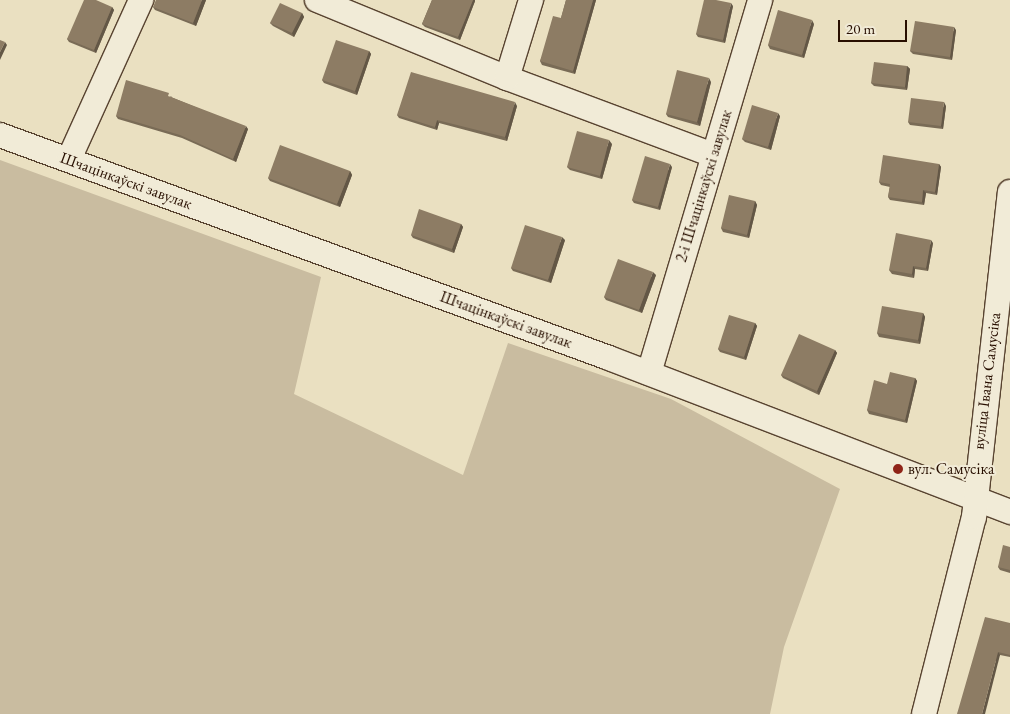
<!DOCTYPE html>
<html>
<head>
<meta charset="utf-8">
<style>
	body { margin:0 }
	#map { position:relative; width:1010px; height:714px; overflow:hidden; background:#eae0c1; font-family:"EB Garamond",serif }
	div>[style] { position:absolute }
	[style*='--x'] { left:calc(var(--x)*1px); top:calc(var(--y)*1px); width:calc(var(--w)*1px); rotate:calc(var(--a)*1deg) }
	.green>* { inset:0; background:#c9bca0 }
	.roads { filter:drop-shadow(1px 0 #584330) drop-shadow(-1px 0 #584330) drop-shadow(0 1px #584330) drop-shadow(0 -1px #584330) }
	.minor>* { height:24px; margin:-12px; padding:0 12px; transform-origin:12px; border-radius:12px; background:#f1ebd7 }
	.wall>* { inset:0; background:#796b56 }
	.shaded-wall>* { inset:0; background:#635746 }
	.building>* { inset:0; background:#8d7c64 }
	.dots>* { width:14px; height:14px; translate:-50% -50%; box-sizing:border-box; border:2px solid #f1ebd7; border-radius:50% }
	span { translate:-50% -50%; white-space:nowrap; text-align:center; line-height:1.15; -webkit-text-stroke:4px #f1ebd7; paint-order:stroke }
	.street-label { font-size:16px; color:#280f00 }
	.poi-label { font-size:16px; color:#280f00 }
	.left { translate:0 -50%; text-align:left }
	.scale { position:absolute; left:838px; top:20px; width:69px; height:22px; box-sizing:border-box; border:2px solid #280f00; border-top:0; padding-left:6px; font-size:15px; line-height:18px; white-space:nowrap; color:#280f00; -webkit-text-stroke:4px #f1ebd7; paint-order:stroke }
</style>
</head>
<body>
<div id="map">
	<div class="green">
		<i style="clip-path:polygon(0 160px,321px 277px,294px 394px,463px 475px,508px 343px,671px 399px,840px 489px,784px 647px,770px 714px,0 714px)"></i>
	</div>
	<div class="roads">
		<div class="minor">
			<i style="--x:317;--y:0;--w:205;--a:22.3"></i>
			<i style="--x:507;--y:78;--w:220;--a:20.5"></i>
			<i style="--x:507;--y:78;--w:82;--a:-72.9"></i>
			<i style="--x:0;--y:135;--w:649;--a:20.11"></i>
			<i style="--x:609;--y:358;--w:430;--a:21"></i>
			<i style="--x:69;--y:159;--w:175;--a:-65.6"></i>
			<i style="--x:649;--y:373;--w:389;--a:-73.4"></i>
			<i style="--x:924;--y:714;--w:203;--a:-75.8"></i>
			<i style="--x:974;--y:517;--w:327;--a:-83.7"></i>
		</div>
	</div>
	<div class="wall">
		<i style="clip-path:polygon(206px 0,196px 26px,155px 10px,153px 7px)"></i>
		<i style="clip-path:polygon(432px 0,475px 0,475px 1px,460px 40px,425px 27px,422px 24px)"></i>
		<i style="clip-path:polygon(566px 0,596px 0,575px 74px,542px 65px,540px 61px,561px 18px)"></i>
		<i style="clip-path:polygon(733px 6px,725px 43px,698px 37px,696px 34px)"></i>
		<i style="clip-path:polygon(112px 7px,114px 10px,96px 53px,69px 42px,67px 39px)"></i>
		<i style="clip-path:polygon(302px 13px,304px 17px,294px 37px,273px 26px,270px 23px)"></i>
		<i style="clip-path:polygon(814px 24px,804px 58px,770px 49px,768px 45px)"></i>
		<i style="clip-path:polygon(956px 30px,952px 60px,913px 54px,910px 51px)"></i>
		<i style="clip-path:polygon(369px 51px,371px 54px,357px 95px,324px 83px,322px 80px)"></i>
		<i style="clip-path:polygon(907px 66px,910px 69px,907px 90px,874px 86px,871px 83px)"></i>
		<i style="clip-path:polygon(711px 82px,700px 126px,668px 117px,666px 114px)"></i>
		<i style="clip-path:polygon(172px 96px,171px 97px,248px 129px,236px 162px,182px 138px,118px 119px,116px 116px)"></i>
		<i style="clip-path:polygon(517px 106px,507px 141px,439px 123px,437px 130px,399px 118px,397px 115px)"></i>
		<i style="clip-path:polygon(946px 106px,943px 129px,910px 125px,908px 122px)"></i>
		<i style="clip-path:polygon(780px 116px,771px 150px,745px 142px,742px 139px)"></i>
		<i style="clip-path:polygon(612px 144px,602px 179px,570px 170px,567px 167px)"></i>
		<i style="clip-path:polygon(939px 164px,941px 167px,937px 195px,926px 193px,924px 205px,890px 200px,888px 197px,890px 187px,881px 185px,879px 182px)"></i>
		<i style="clip-path:polygon(672px 167px,660px 210px,634px 203px,632px 200px)"></i>
		<i style="clip-path:polygon(350px 171px,352px 175px,340px 207px,270px 181px,268px 178px)"></i>
		<i style="clip-path:polygon(755px 201px,757px 205px,749px 238px,723px 232px,721px 228px)"></i>
		<i style="clip-path:polygon(461px 224px,463px 227px,454px 253px,413px 238px,411px 235px)"></i>
		<i style="clip-path:polygon(565px 240px,551px 283px,513px 271px,511px 268px)"></i>
		<i style="clip-path:polygon(933px 243px,928px 271px,915px 269px,914px 278px,892px 274px,889px 270px)"></i>
		<i style="clip-path:polygon(656px 275px,642px 313px,606px 300px,604px 297px)"></i>
		<i style="clip-path:polygon(923px 313px,925px 317px,920px 344px,879px 337px,877px 333px)"></i>
		<i style="clip-path:polygon(755px 323px,757px 326px,746px 360px,720px 352px,718px 349px)"></i>
		<i style="clip-path:polygon(835px 350px,837px 353px,819px 395px,783px 378px,781px 375px)"></i>
		<i style="clip-path:polygon(915px 378px,917px 381px,907px 423px,869px 414px,867px 410px,887px 384px)"></i>
		<i style="clip-path:polygon(1010px 547px,1010px 573px,1000px 570px,998px 567px)"></i>
		<i style="clip-path:polygon(1010px 623px,1010px 657px,1000px 655px,957px 714px)"></i>
	</div>
	<div class="shaded-wall">
		<i style="clip-path:polygon(202px 0,206px 0,196px 26px,193px 23px)"></i>
		<i style="clip-path:polygon(473px 0,475px 0,475px 1px,460px 40px,458px 37px)"></i>
		<i style="clip-path:polygon(593px 0,596px 0,575px 74px,573px 71px)"></i>
		<i style="clip-path:polygon(731px 3px,733px 6px,725px 43px,723px 40px)"></i>
		<i style="clip-path:polygon(112px 7px,114px 10px,96px 53px,94px 50px)"></i>
		<i style="clip-path:polygon(302px 13px,304px 17px,294px 37px,292px 33px)"></i>
		<i style="clip-path:polygon(812px 20px,814px 24px,804px 58px,802px 55px)"></i>
		<i style="clip-path:polygon(954px 27px,956px 30px,952px 60px,950px 57px)"></i>
		<i style="clip-path:polygon(5px 42px,7px 45px,0 60px,0 52px)"></i>
		<i style="clip-path:polygon(369px 51px,371px 54px,357px 95px,355px 91px)"></i>
		<i style="clip-path:polygon(907px 66px,910px 69px,907px 90px,905px 87px)"></i>
		<i style="clip-path:polygon(709px 78px,711px 82px,700px 126px,697px 122px)"></i>
		<i style="clip-path:polygon(515px 102px,517px 106px,507px 141px,505px 137px)"></i>
		<i style="clip-path:polygon(944px 102px,946px 106px,943px 129px,941px 126px)"></i>
		<i style="clip-path:polygon(778px 113px,780px 116px,771px 150px,768px 147px)"></i>
		<i style="clip-path:polygon(437px 120px,439px 123px,437px 130px,435px 127px)"></i>
		<i style="clip-path:polygon(246px 126px,248px 129px,236px 162px,233px 159px)"></i>
		<i style="clip-path:polygon(609px 140px,612px 144px,602px 179px,600px 176px)"></i>
		<i style="clip-path:polygon(670px 164px,672px 167px,660px 210px,658px 207px)"></i>
		<i style="clip-path:polygon(939px 164px,941px 167px,937px 195px,935px 192px)"></i>
		<i style="clip-path:polygon(350px 171px,352px 175px,340px 207px,337px 204px)"></i>
		<i style="clip-path:polygon(923px 190px,926px 193px,924px 205px,922px 202px)"></i>
		<i style="clip-path:polygon(755px 201px,757px 205px,749px 238px,747px 235px)"></i>
		<i style="clip-path:polygon(461px 224px,463px 227px,454px 253px,452px 249px)"></i>
		<i style="clip-path:polygon(562px 237px,565px 240px,551px 283px,548px 280px)"></i>
		<i style="clip-path:polygon(931px 240px,933px 243px,928px 271px,926px 268px)"></i>
		<i style="clip-path:polygon(913px 266px,915px 269px,914px 278px,912px 274px)"></i>
		<i style="clip-path:polygon(653px 272px,656px 275px,642px 313px,639px 310px)"></i>
		<i style="clip-path:polygon(923px 313px,925px 317px,920px 344px,918px 340px)"></i>
		<i style="clip-path:polygon(755px 323px,757px 326px,746px 360px,744px 357px)"></i>
		<i style="clip-path:polygon(835px 350px,837px 353px,819px 395px,817px 391px)"></i>
		<i style="clip-path:polygon(915px 378px,917px 381px,907px 423px,905px 420px)"></i>
		<i style="clip-path:polygon(998px 652px,1000px 655px,985px 714px,982px 714px)"></i>
	</div>
	<div class="building">
		<i style="clip-path:polygon(84px 0,96px 0,112px 7px,94px 50px,67px 39px)"></i>
		<i style="clip-path:polygon(156px 0,202px 0,193px 23px,153px 7px)"></i>
		<i style="clip-path:polygon(432px 0,473px 0,458px 37px,422px 24px)"></i>
		<i style="clip-path:polygon(566px 0,593px 0,573px 71px,540px 61px,553px 16px,561px 18px)"></i>
		<i style="clip-path:polygon(704px 0,716px 0,731px 3px,723px 40px,696px 34px)"></i>
		<i style="clip-path:polygon(280px 3px,302px 13px,292px 33px,270px 23px)"></i>
		<i style="clip-path:polygon(778px 10px,812px 20px,802px 55px,768px 45px)"></i>
		<i style="clip-path:polygon(915px 21px,954px 27px,950px 57px,910px 51px)"></i>
		<i style="clip-path:polygon(0 40px,5px 42px,0 52px)"></i>
		<i style="clip-path:polygon(336px 40px,369px 51px,355px 91px,322px 80px)"></i>
		<i style="clip-path:polygon(874px 62px,907px 66px,905px 87px,871px 83px)"></i>
		<i style="clip-path:polygon(677px 70px,709px 78px,697px 122px,666px 114px)"></i>
		<i style="clip-path:polygon(411px 72px,515px 102px,505px 137px,437px 120px,435px 127px,397px 115px)"></i>
		<i style="clip-path:polygon(126px 80px,169px 93px,168px 96px,246px 126px,233px 159px,180px 135px,116px 116px)"></i>
		<i style="clip-path:polygon(911px 98px,944px 102px,941px 126px,908px 122px)"></i>
		<i style="clip-path:polygon(752px 105px,778px 113px,768px 147px,742px 139px)"></i>
		<i style="clip-path:polygon(577px 131px,609px 140px,600px 176px,567px 167px)"></i>
		<i style="clip-path:polygon(280px 145px,350px 171px,337px 204px,268px 178px)"></i>
		<i style="clip-path:polygon(883px 155px,939px 164px,935px 192px,923px 190px,922px 202px,888px 197px,890px 184px,879px 182px)"></i>
		<i style="clip-path:polygon(645px 156px,670px 164px,658px 207px,632px 200px)"></i>
		<i style="clip-path:polygon(729px 195px,755px 201px,747px 235px,721px 228px)"></i>
		<i style="clip-path:polygon(419px 209px,461px 224px,452px 249px,411px 235px)"></i>
		<i style="clip-path:polygon(525px 225px,562px 237px,548px 280px,511px 268px)"></i>
		<i style="clip-path:polygon(896px 233px,931px 240px,926px 268px,913px 266px,912px 274px,889px 270px)"></i>
		<i style="clip-path:polygon(618px 259px,653px 272px,639px 310px,604px 297px)"></i>
		<i style="clip-path:polygon(882px 306px,923px 313px,918px 340px,877px 333px)"></i>
		<i style="clip-path:polygon(729px 315px,755px 323px,744px 357px,718px 349px)"></i>
		<i style="clip-path:polygon(799px 334px,835px 350px,817px 391px,781px 375px)"></i>
		<i style="clip-path:polygon(890px 372px,915px 378px,905px 420px,867px 410px,874px 380px,887px 384px)"></i>
		<i style="clip-path:polygon(1003px 545px,1010px 547px,1010px 570px,998px 567px)"></i>
		<i style="clip-path:polygon(985px 617px,1010px 623px,1010px 655px,998px 652px,982px 714px,957px 714px)"></i>
	</div>
	<div class="dots">
		<i style="left:898px;top:469px;background:#8f2418"></i>
	</div>
	<div class="street-label">
		<span style="left:126px;top:181px;rotate:20deg">Шчацінкаўскі завулак</span>
		<span style="left:704px;top:186px;rotate:-73deg">2-і Шчацінкаўскі завулак</span>
		<span style="left:506px;top:320px;rotate:20deg">Шчацінкаўскі завулак</span>
		<span style="left:987px;top:381px;rotate:-83deg">вуліца Івана Самусіка</span>
	</div>
	<div class="poi-label">
		<span class="left" style="left:908px;top:469px">вул. Самусіка</span>
	</div>
	<div class="scale">20 m</div>
</div>
</body>
</html>
